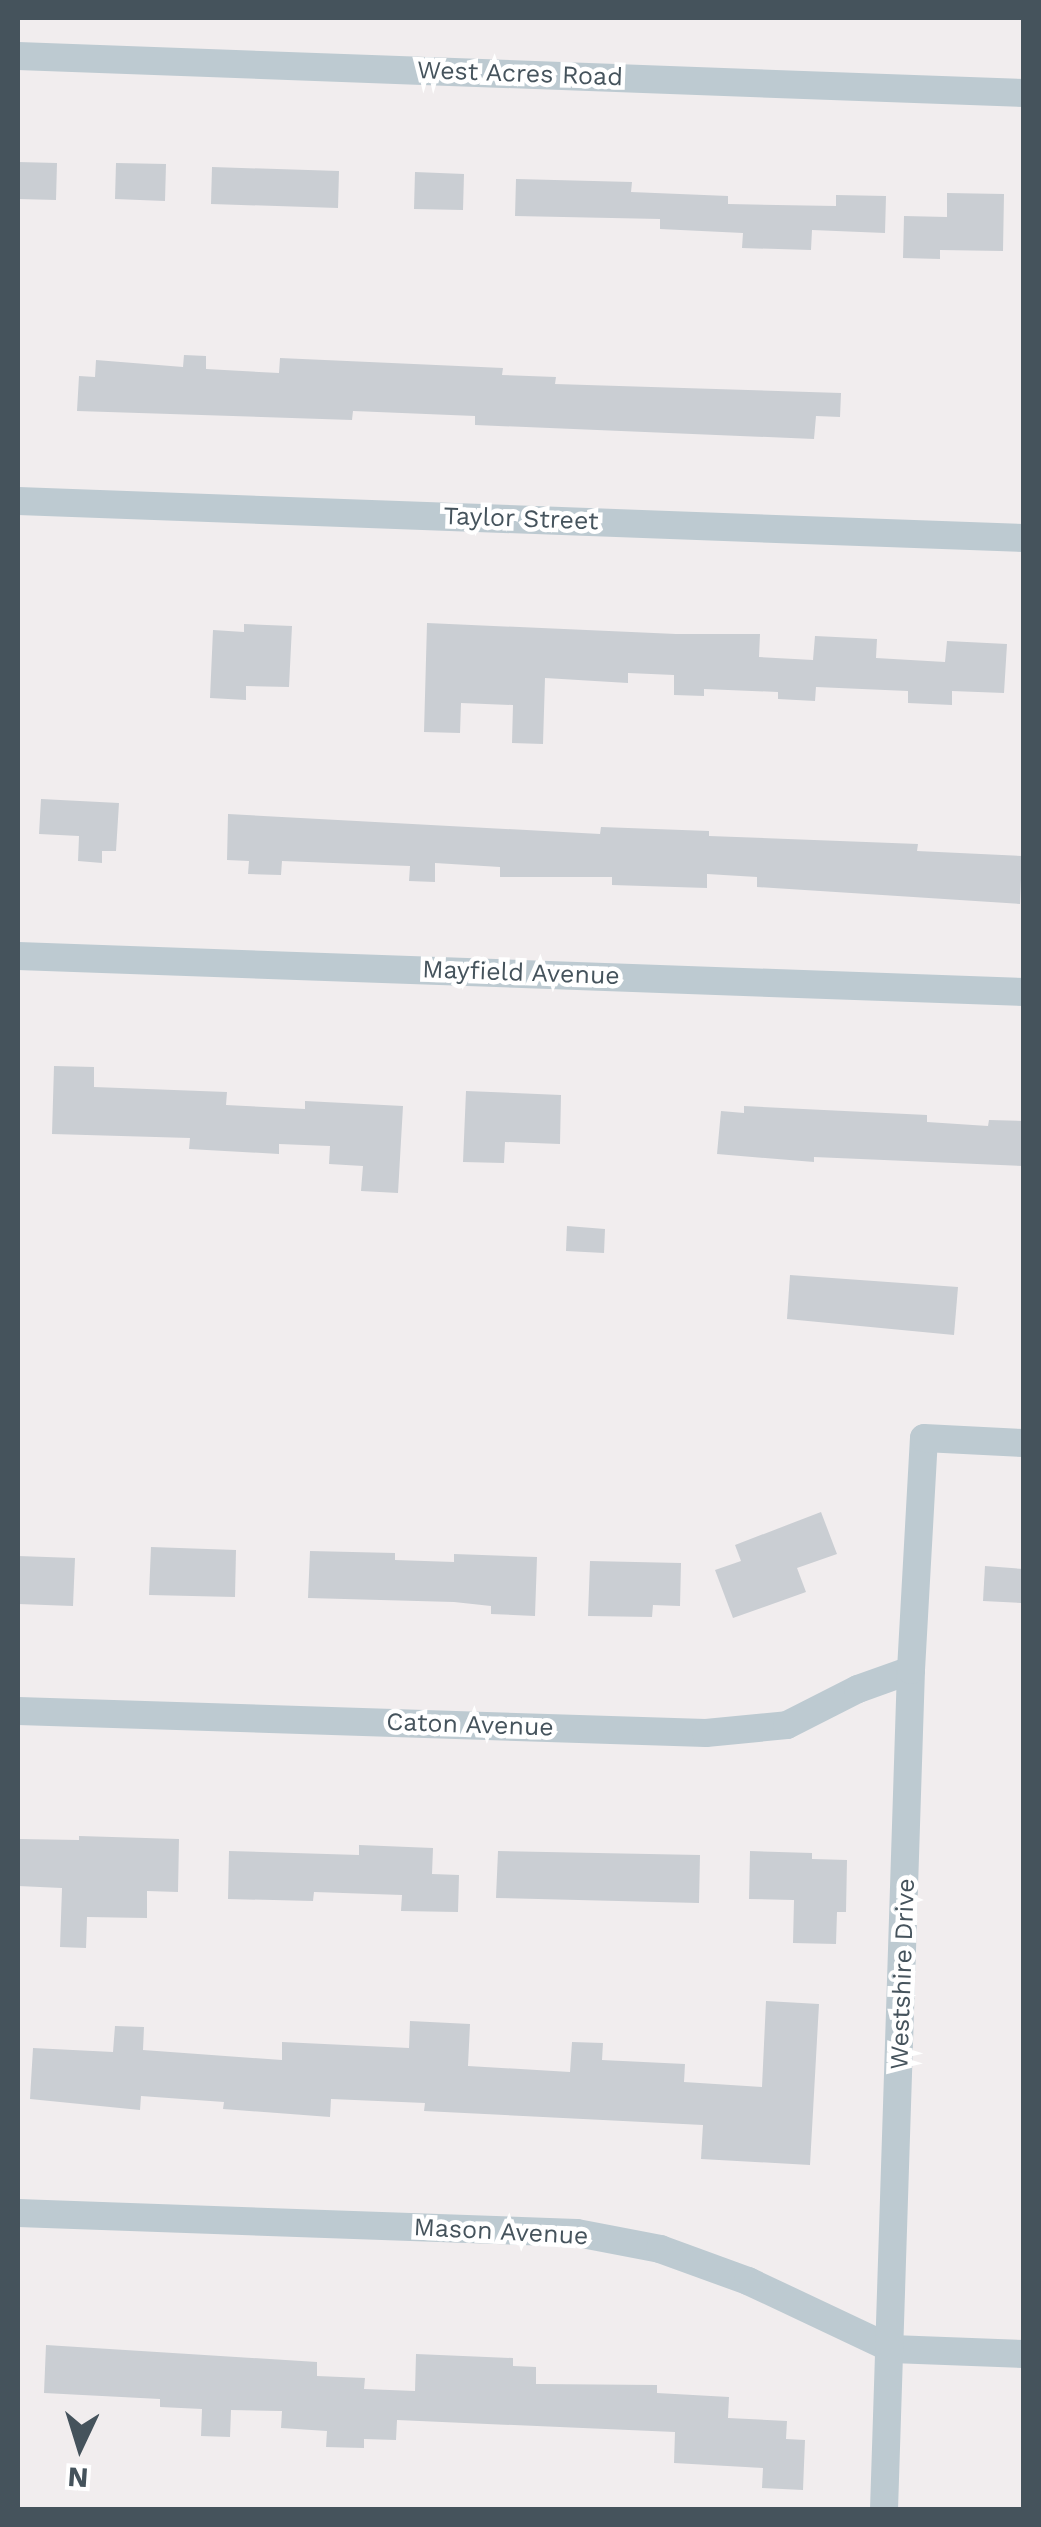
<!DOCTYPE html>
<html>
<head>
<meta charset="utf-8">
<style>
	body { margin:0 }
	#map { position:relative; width:1041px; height:2527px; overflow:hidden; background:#f1edee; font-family:"Work Sans",sans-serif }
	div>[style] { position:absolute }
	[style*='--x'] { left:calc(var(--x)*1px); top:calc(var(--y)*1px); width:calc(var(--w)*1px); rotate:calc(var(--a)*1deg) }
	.building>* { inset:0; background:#caced3 }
	.minor>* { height:28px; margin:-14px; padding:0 14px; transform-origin:14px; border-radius:14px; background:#bdcad1 }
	span { translate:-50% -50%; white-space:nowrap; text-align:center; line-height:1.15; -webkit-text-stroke:9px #fff; paint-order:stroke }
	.street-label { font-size:25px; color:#45535c }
	.frame { position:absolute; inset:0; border:20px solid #45535c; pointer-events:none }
	.north { position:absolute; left:30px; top:2397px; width:100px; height:100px; -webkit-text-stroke:8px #fff; paint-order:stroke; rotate:184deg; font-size:28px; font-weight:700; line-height:40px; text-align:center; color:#45535c }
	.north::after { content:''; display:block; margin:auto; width:35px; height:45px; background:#45535c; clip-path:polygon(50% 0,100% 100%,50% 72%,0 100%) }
</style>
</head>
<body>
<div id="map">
	<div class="building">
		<i style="clip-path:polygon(18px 162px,57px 163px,56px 200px,18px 199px)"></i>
		<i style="clip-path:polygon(116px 163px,166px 164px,165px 201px,115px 199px)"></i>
		<i style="clip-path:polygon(212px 167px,339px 171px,338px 208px,211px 204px)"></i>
		<i style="clip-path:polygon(415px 172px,464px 174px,463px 210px,414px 209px)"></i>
		<i style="clip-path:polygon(516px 179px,632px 182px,631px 192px,728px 196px,728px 204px,836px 206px,836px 195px,886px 196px,885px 233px,812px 230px,811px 250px,742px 248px,743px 233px,660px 229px,660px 219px,515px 216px)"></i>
		<i style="clip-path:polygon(947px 193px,1004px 194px,1003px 251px,940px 250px,940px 259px,903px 258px,904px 216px,947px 217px)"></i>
		<i style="clip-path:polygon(184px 355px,206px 356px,206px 369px,279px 373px,280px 358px,503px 368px,502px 375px,556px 377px,555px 384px,841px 393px,840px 417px,816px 416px,814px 439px,475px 425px,475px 416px,353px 411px,352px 420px,77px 411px,79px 376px,95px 377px,96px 360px,183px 367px)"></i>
		<i style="clip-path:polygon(427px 623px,676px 634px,760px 634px,759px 657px,813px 660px,815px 636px,877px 639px,876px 658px,945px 662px,947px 641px,1007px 644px,1004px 693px,952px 691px,952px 705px,908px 703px,908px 691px,816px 687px,815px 701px,778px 699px,778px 692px,704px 689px,704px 696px,674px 695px,674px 675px,628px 673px,628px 683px,545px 678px,543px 744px,512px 743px,513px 705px,461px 703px,460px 733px,424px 732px)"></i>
		<i style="clip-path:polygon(244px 624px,292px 626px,289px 687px,246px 686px,246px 700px,210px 698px,213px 630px,244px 632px)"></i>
		<i style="clip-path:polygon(41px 799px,119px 803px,116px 851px,102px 851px,102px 863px,78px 861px,79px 836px,39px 834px)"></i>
		<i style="clip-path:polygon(228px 814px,600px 834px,601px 827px,709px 831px,709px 836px,918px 844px,917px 851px,1022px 856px,1020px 904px,757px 887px,757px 877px,707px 874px,707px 888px,612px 885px,612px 877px,500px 877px,500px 867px,435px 863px,435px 882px,409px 881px,410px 866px,282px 861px,281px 875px,248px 874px,249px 861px,227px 860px)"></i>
		<i style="clip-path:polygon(54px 1066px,94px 1067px,94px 1087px,227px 1092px,226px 1105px,305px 1109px,305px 1101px,403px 1106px,398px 1193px,361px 1191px,363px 1166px,329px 1164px,330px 1146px,279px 1144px,279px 1154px,189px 1149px,190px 1138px,52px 1134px)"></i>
		<i style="clip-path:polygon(466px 1091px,561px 1095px,560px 1144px,505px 1142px,504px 1163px,463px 1162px)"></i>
		<i style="clip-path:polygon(744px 1106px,927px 1115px,927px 1122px,988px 1126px,989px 1120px,1024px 1121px,1024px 1166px,814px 1157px,814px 1162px,717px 1154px,721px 1111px,744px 1113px)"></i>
		<i style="clip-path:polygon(567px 1226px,605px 1229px,604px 1253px,566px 1251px)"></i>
		<i style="clip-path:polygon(790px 1275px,958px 1287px,954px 1335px,787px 1319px)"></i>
		<i style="clip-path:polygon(821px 1512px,837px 1554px,797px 1568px,806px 1592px,733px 1618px,715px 1570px,741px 1561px,735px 1545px)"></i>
		<i style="clip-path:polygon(151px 1547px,236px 1550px,235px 1597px,149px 1595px)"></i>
		<i style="clip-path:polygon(310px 1551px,395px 1553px,395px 1560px,454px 1562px,454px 1554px,537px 1557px,535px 1616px,491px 1614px,491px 1606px,454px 1602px,308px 1598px)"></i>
		<i style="clip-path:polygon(18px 1556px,75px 1558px,73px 1606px,18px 1604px)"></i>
		<i style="clip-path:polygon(590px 1561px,681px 1563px,680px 1606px,653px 1605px,652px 1617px,588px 1616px)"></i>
		<i style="clip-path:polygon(985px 1566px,1023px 1569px,1021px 1603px,983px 1601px)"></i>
		<i style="clip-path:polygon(79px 1836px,179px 1839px,178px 1892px,147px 1891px,147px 1918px,87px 1917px,86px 1948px,60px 1947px,62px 1888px,18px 1886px,18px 1839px,79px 1840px)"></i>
		<i style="clip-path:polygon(359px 1845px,433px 1848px,432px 1874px,459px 1875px,458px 1912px,401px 1911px,402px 1895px,314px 1892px,313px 1901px,228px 1899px,229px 1851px,359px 1855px)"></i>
		<i style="clip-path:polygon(498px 1851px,700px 1855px,699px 1903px,496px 1898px)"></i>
		<i style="clip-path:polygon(750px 1851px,812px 1853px,812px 1859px,847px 1860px,846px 1912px,837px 1912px,836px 1944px,793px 1943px,794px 1900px,749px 1899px)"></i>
		<i style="clip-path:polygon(766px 2001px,819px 2004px,810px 2165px,701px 2159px,703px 2125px,424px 2111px,425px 2103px,331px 2099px,330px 2117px,223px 2109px,224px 2102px,141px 2096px,140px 2110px,30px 2099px,33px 2048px,113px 2052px,115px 2026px,144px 2027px,143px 2050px,282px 2060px,282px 2042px,409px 2048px,410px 2021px,470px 2024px,468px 2066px,570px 2072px,572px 2042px,603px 2043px,602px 2060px,685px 2064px,684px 2082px,762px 2087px)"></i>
		<i style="clip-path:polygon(46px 2345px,317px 2362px,317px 2376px,365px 2378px,364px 2389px,415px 2391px,416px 2354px,513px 2358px,513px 2366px,536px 2367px,536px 2384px,657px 2385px,657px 2393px,729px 2397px,728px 2418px,787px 2421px,786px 2439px,805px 2440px,803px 2490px,762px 2488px,763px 2468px,674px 2463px,675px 2432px,397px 2420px,396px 2440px,364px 2439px,364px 2448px,326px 2447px,327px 2431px,281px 2428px,282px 2411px,231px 2410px,230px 2437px,201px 2436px,202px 2409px,160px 2407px,160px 2399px,44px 2393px)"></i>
	</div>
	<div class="minor">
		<i style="--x:18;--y:56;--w:1007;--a:2.11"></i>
		<i style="--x:18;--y:501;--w:1007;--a:2.11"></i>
		<i style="--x:18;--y:956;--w:1007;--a:2.05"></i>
		<i style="--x:18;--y:1711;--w:688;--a:1.83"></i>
		<i style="--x:706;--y:1733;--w:81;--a:-5.6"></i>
		<i style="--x:787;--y:1725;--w:80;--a:-26.9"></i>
		<i style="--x:858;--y:1689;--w:56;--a:-19.7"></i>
		<i style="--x:18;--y:2213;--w:559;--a:2.05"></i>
		<i style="--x:577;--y:2233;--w:85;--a:10.9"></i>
		<i style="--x:660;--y:2249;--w:94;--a:20"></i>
		<i style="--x:748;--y:2281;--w:159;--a:25.3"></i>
		<i style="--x:892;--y:2349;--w:132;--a:2.2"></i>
		<i style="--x:884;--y:2510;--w:840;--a:-88.16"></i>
		<i style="--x:911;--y:1670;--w:232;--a:-86.8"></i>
		<i style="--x:924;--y:1438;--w:100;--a:2.9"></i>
	</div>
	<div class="street-label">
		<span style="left:520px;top:74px;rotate:2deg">West Acres Road</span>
		<span style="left:521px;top:519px;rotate:2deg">Taylor Street</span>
		<span style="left:521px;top:973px;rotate:2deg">Mayfield Avenue</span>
		<span style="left:470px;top:1725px;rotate:2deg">Caton Avenue</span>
		<span style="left:903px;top:1974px;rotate:-88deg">Westshire Drive</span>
		<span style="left:501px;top:2232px;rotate:3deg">Mason Avenue</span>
	</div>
	<div class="frame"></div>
	<div class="north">N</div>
</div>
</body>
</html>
